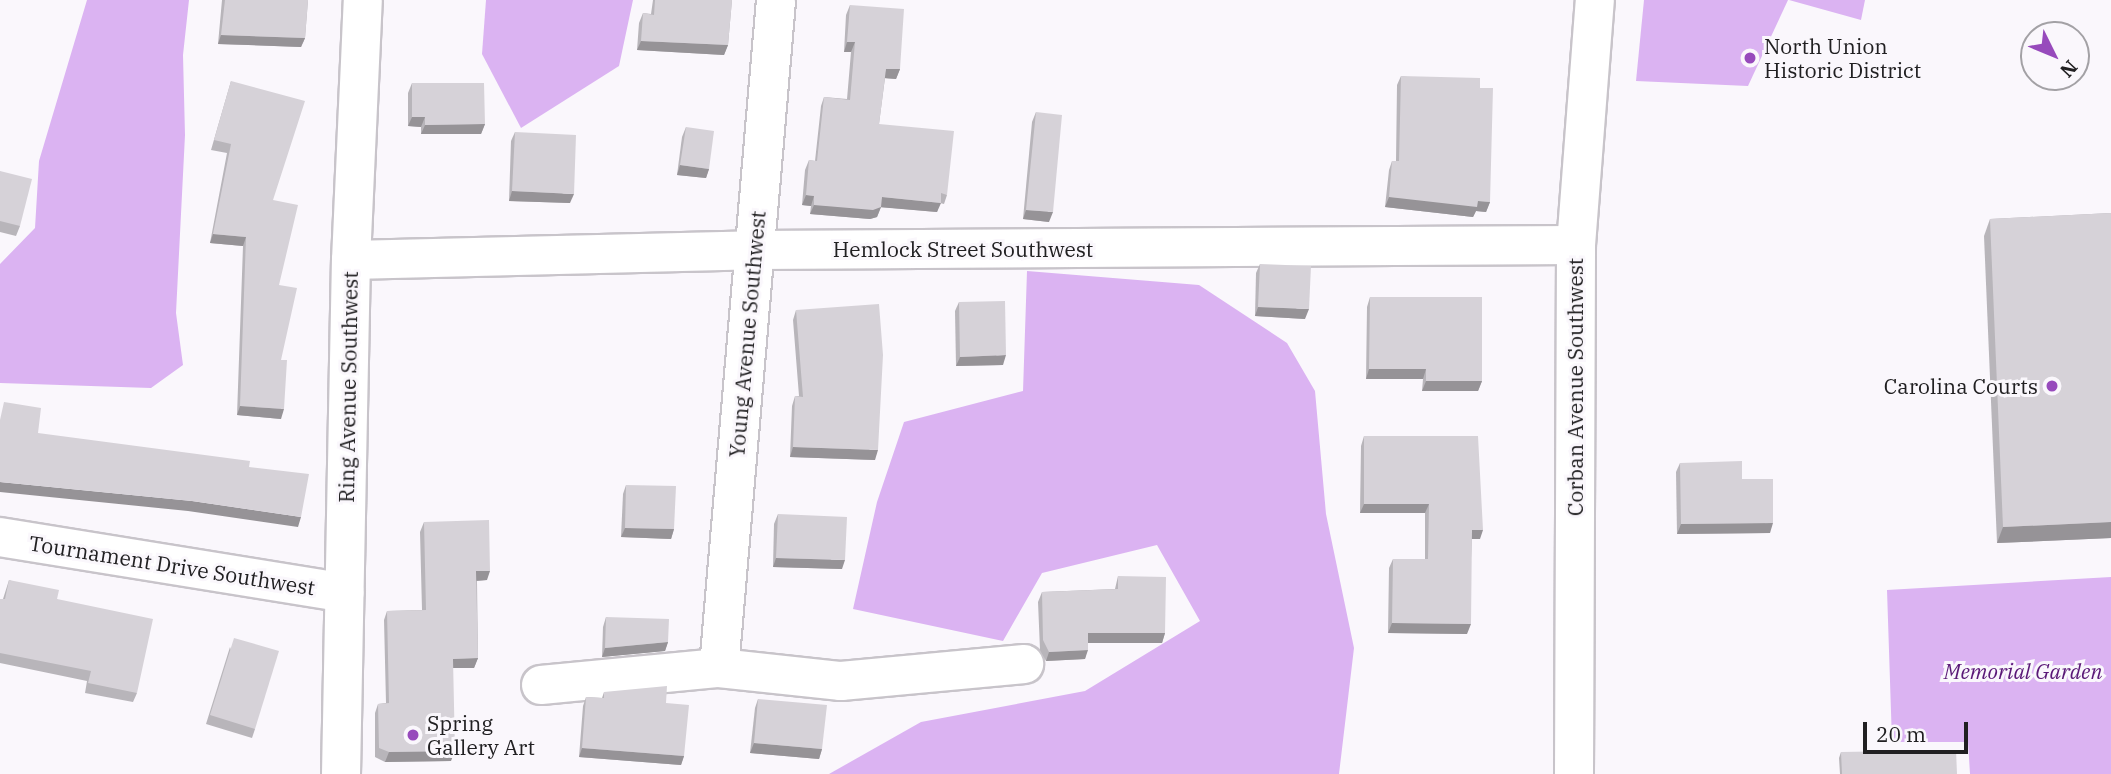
<!DOCTYPE html>
<html>
<head>
<meta charset="utf-8">
<style>
	body { margin:0 }
	#map { position:relative; width:2111px; height:774px; overflow:hidden; background:#faf7fc; font-family:"IBM Plex Serif",serif }
	div>[style] { position:absolute }
	[style*='--x'] { left:calc(var(--x)*1px); top:calc(var(--y)*1px); width:calc(var(--w)*1px); rotate:calc(var(--a)*1deg) }
	.green>* { inset:0; background:#dbb3f2 }
	.roads { filter:drop-shadow(2px 0 #c8c4ca) drop-shadow(-2px 0 #c8c4ca) drop-shadow(0 2px #c8c4ca) drop-shadow(0 -2px #c8c4ca) }
	.minor>* { height:38px; margin:-19px; padding:0 19px; transform-origin:19px; border-radius:19px; background:#fff }
	.wall>* { inset:0; background:#b8b5ba }
	.shaded-wall>* { inset:0; background:#969397 }
	.building>* { inset:0; background:#d6d2d8 }
	.dots>* { width:19px; height:19px; translate:-50% -50%; box-sizing:border-box; border:4px solid #faf7fc; border-radius:50% }
	span { translate:-50% -50%; white-space:nowrap; text-align:center; line-height:1.15; -webkit-text-stroke:6px #faf7fc; paint-order:stroke }
	.poi-label { font-size:21px; color:#212022 }
	.left { translate:0 -50%; text-align:left }
	.right { translate:-100% -50%; text-align:right }
	.street-label { font-size:21px; color:#212022 }
	.park-label { font-size:21px; color:#5a1877; font-style:italic }
	.north { position:absolute; left:2020px; top:21px; width:70px; height:70px; box-sizing:border-box; background:#faf7fc; border:2px solid #a3a1a5; border-radius:50%; rotate:133deg; font-size:19px; font-weight:700; line-height:28px; text-align:center; color:#212022 }
	.north::after { content:''; display:block; margin:auto; width:24px; height:32px; background:#974abc; clip-path:polygon(50% 0,100% 100%,50% 72%,0 100%) }
	.scale { position:absolute; left:1863px; top:722px; width:105px; height:32px; box-sizing:border-box; border:4px solid #212022; border-top:0; padding-left:9px; font-size:21px; line-height:24px; white-space:nowrap; color:#212022; -webkit-text-stroke:5px #faf7fc; paint-order:stroke }
</style>
</head>
<body>
<div id="map">
	<div class="green">
		<i style="clip-path:polygon(87px 0,189px 0,183px 55px,185px 135px,176px 313px,183px 365px,151px 388px,0 383px,0 264px,35px 228px,39px 161px)"></i>
		<i style="clip-path:polygon(486px 0,633px 0,619px 66px,521px 128px,482px 54px)"></i>
		<i style="clip-path:polygon(1644px 0,1788px 0,1748px 86px,1636px 81px)"></i>
		<i style="clip-path:polygon(1789px 0,1865px 0,1861px 20px)"></i>
		<i style="clip-path:polygon(1027px 271px,1199px 285px,1287px 343px,1315px 391px,1326px 514px,1354px 648px,1339px 774px,829px 774px,921px 722px,1085px 691px,1200px 621px,1157px 545px,1042px 573px,1003px 641px,853px 609px,877px 502px,904px 422px,1023px 391px)"></i>
		<i style="clip-path:polygon(2111px 577px,2111px 774px,1970px 774px,1968px 742px,1892px 742px,1887px 590px)"></i>
	</div>
	<div class="roads">
		<div class="minor">
			<i style="--x:351;--y:260;--w:403;--a:-1.4"></i>
			<i style="--x:754;--y:250;--w:822;--a:-0.35"></i>
			<i style="--x:0;--y:537;--w:349;--a:9.2"></i>
			<i style="--x:719;--y:668;--w:670;--a:-85.12"></i>
			<i style="--x:541;--y:685;--w:179;--a:-5.5"></i>
			<i style="--x:719;--y:668;--w:123;--a:6.1"></i>
			<i style="--x:841;--y:681;--w:184;--a:-5.3"></i>
			<i style="--x:341;--y:774;--w:514;--a:-88.89"></i>
			<i style="--x:351;--y:260;--w:260;--a:-87.4"></i>
			<i style="--x:1574;--y:774;--w:529;--a:-89.78"></i>
			<i style="--x:1576;--y:245;--w:246;--a:-85.6"></i>
		</div>
	</div>
	<div class="wall">
		<i style="clip-path:polygon(222px 0,308px 0,305px 38px,301px 47px,218px 44px)"></i>
		<i style="clip-path:polygon(653px 0,732px 0,728px 45px,724px 55px,637px 50px,639px 23px,643px 13px,651px 14px)"></i>
		<i style="clip-path:polygon(850px 5px,900px 69px,896px 79px,885px 78px,879px 124px,947px 195px,944px 204px,940px 203px,937px 212px,881px 207px,877px 217px,870px 219px,810px 214px,811px 206px,802px 205px,805px 170px,809px 160px,815px 161px,821px 106px,824px 97px,847px 99px,851px 52px,844px 52px,846px 15px)"></i>
		<i style="clip-path:polygon(1401px 76px,1480px 88px,1490px 202px,1486px 212px,1476px 211px,1473px 217px,1385px 207px,1389px 170px,1392px 161px,1396px 161px,1397px 85px)"></i>
		<i style="clip-path:polygon(231px 81px,273px 200px,279px 285px,281px 360px,281px 419px,237px 415px,243px 246px,210px 243px,227px 153px,211px 150px)"></i>
		<i style="clip-path:polygon(412px 83px,485px 124px,481px 134px,421px 134px,421px 127px,408px 126px,408px 93px)"></i>
		<i style="clip-path:polygon(1036px 112px,1049px 222px,1023px 219px,1032px 122px)"></i>
		<i style="clip-path:polygon(686px 127px,709px 169px,706px 178px,677px 175px,682px 137px)"></i>
		<i style="clip-path:polygon(515px 132px,570px 203px,509px 201px,511px 141px)"></i>
		<i style="clip-path:polygon(0 171px,20px 226px,16px 236px,0 232px)"></i>
		<i style="clip-path:polygon(2111px 213px,2111px 538px,1997px 543px,1984px 236px,1990px 219px)"></i>
		<i style="clip-path:polygon(1260px 264px,1305px 319px,1255px 316px,1256px 273px)"></i>
		<i style="clip-path:polygon(1370px 297px,1482px 381px,1478px 391px,1422px 391px,1423px 379px,1366px 379px,1367px 307px)"></i>
		<i style="clip-path:polygon(959px 302px,1003px 365px,956px 366px,955px 311px)"></i>
		<i style="clip-path:polygon(796px 310px,875px 460px,790px 457px,792px 406px,795px 396px,799px 396px,793px 320px)"></i>
		<i style="clip-path:polygon(1364px 436px,1480px 539px,1472px 539px,1467px 634px,1388px 633px,1389px 568px,1393px 559px,1425px 559px,1425px 513px,1360px 513px,1361px 446px)"></i>
		<i style="clip-path:polygon(1680px 463px,1742px 479px,1770px 533px,1677px 534px,1676px 472px)"></i>
		<i style="clip-path:polygon(626px 485px,674px 529px,671px 539px,621px 537px,623px 494px)"></i>
		<i style="clip-path:polygon(778px 514px,842px 569px,773px 567px,774px 524px)"></i>
		<i style="clip-path:polygon(424px 522px,487px 580px,477px 581px,478px 658px,474px 668px,453px 668px,451px 761px,385px 762px,375px 757px,375px 713px,378px 704px,386px 703px,384px 620px,387px 611px,422px 610px,420px 532px)"></i>
		<i style="clip-path:polygon(1118px 576px,1165px 633px,1162px 643px,1088px 643px,1085px 659px,1046px 661px,1040px 650px,1038px 602px,1042px 592px,1115px 589px)"></i>
		<i style="clip-path:polygon(9px 580px,57px 599px,137px 693px,133px 702px,85px 693px,87px 681px,0 663px,0 599px,3px 599px)"></i>
		<i style="clip-path:polygon(606px 617px,668px 642px,665px 651px,602px 657px,603px 627px)"></i>
		<i style="clip-path:polygon(230px 647px,255px 729px,252px 738px,206px 724px)"></i>
		<i style="clip-path:polygon(604px 692px,666px 703px,684px 756px,681px 765px,579px 757px,583px 706px,586px 697px,602px 698px)"></i>
		<i style="clip-path:polygon(758px 699px,822px 749px,819px 759px,750px 753px,755px 708px)"></i>
		<i style="clip-path:polygon(1841px 752px,1957px 774px,1840px 774px,1839px 758px)"></i>
	</div>
	<div class="shaded-wall">
		<i style="clip-path:polygon(221px 35px,305px 38px,301px 47px,218px 44px)"></i>
		<i style="clip-path:polygon(641px 41px,728px 45px,724px 55px,637px 50px)"></i>
		<i style="clip-path:polygon(847px 42px,855px 42px,851px 52px,844px 52px)"></i>
		<i style="clip-path:polygon(886px 69px,900px 69px,896px 79px,883px 78px)"></i>
		<i style="clip-path:polygon(412px 117px,425px 117px,421px 127px,408px 126px)"></i>
		<i style="clip-path:polygon(485px 124px,481px 134px,421px 134px,425px 125px)"></i>
		<i style="clip-path:polygon(680px 165px,709px 169px,706px 178px,677px 175px)"></i>
		<i style="clip-path:polygon(512px 191px,574px 194px,570px 203px,509px 201px)"></i>
		<i style="clip-path:polygon(806px 195px,814px 196px,811px 206px,802px 205px)"></i>
		<i style="clip-path:polygon(882px 197px,941px 203px,937px 212px,878px 207px)"></i>
		<i style="clip-path:polygon(1389px 197px,1478px 201px,1490px 202px,1486px 212px,1476px 211px,1473px 217px,1385px 207px)"></i>
		<i style="clip-path:polygon(814px 205px,881px 207px,877px 217px,870px 219px,810px 214px)"></i>
		<i style="clip-path:polygon(1026px 210px,1053px 212px,1049px 222px,1023px 219px)"></i>
		<i style="clip-path:polygon(213px 234px,246px 237px,243px 246px,210px 243px)"></i>
		<i style="clip-path:polygon(1258px 307px,1309px 309px,1305px 319px,1255px 316px)"></i>
		<i style="clip-path:polygon(1006px 355px,1003px 365px,956px 366px,960px 357px)"></i>
		<i style="clip-path:polygon(1369px 369px,1426px 369px,1423px 379px,1366px 379px)"></i>
		<i style="clip-path:polygon(1426px 381px,1482px 381px,1478px 391px,1422px 391px)"></i>
		<i style="clip-path:polygon(240px 406px,284px 409px,281px 419px,237px 415px)"></i>
		<i style="clip-path:polygon(793px 447px,878px 450px,875px 460px,790px 457px)"></i>
		<i style="clip-path:polygon(0 482px,192px 501px,301px 517px,298px 527px,188px 511px,0 492px)"></i>
		<i style="clip-path:polygon(1364px 504px,1429px 504px,1425px 513px,1360px 513px)"></i>
		<i style="clip-path:polygon(2111px 522px,2111px 538px,1997px 543px,2003px 527px)"></i>
		<i style="clip-path:polygon(1773px 523px,1770px 533px,1677px 534px,1681px 524px)"></i>
		<i style="clip-path:polygon(625px 528px,674px 529px,671px 539px,621px 537px)"></i>
		<i style="clip-path:polygon(1472px 530px,1483px 530px,1480px 539px,1469px 539px)"></i>
		<i style="clip-path:polygon(776px 558px,845px 560px,842px 569px,773px 567px)"></i>
		<i style="clip-path:polygon(476px 571px,490px 571px,487px 580px,473px 581px)"></i>
		<i style="clip-path:polygon(1392px 623px,1471px 624px,1467px 634px,1388px 633px)"></i>
		<i style="clip-path:polygon(1088px 633px,1165px 633px,1162px 643px,1084px 643px)"></i>
		<i style="clip-path:polygon(668px 642px,665px 651px,602px 657px,605px 648px)"></i>
		<i style="clip-path:polygon(1088px 650px,1085px 659px,1046px 661px,1049px 652px)"></i>
		<i style="clip-path:polygon(478px 658px,474px 668px,450px 668px,453px 659px)"></i>
		<i style="clip-path:polygon(754px 743px,822px 749px,819px 759px,750px 753px)"></i>
		<i style="clip-path:polygon(582px 748px,684px 756px,681px 765px,579px 757px)"></i>
		<i style="clip-path:polygon(455px 751px,451px 761px,385px 762px,389px 752px)"></i>
	</div>
	<div class="building">
		<i style="clip-path:polygon(225px 0,308px 0,305px 38px,221px 35px)"></i>
		<i style="clip-path:polygon(655px 0,732px 0,728px 45px,641px 41px,643px 13px,654px 15px)"></i>
		<i style="clip-path:polygon(850px 5px,904px 9px,900px 69px,886px 69px,879px 124px,954px 131px,947px 195px,941px 193px,941px 203px,882px 197px,881px 207px,873px 210px,814px 205px,814px 196px,806px 195px,809px 160px,817px 161px,824px 97px,850px 100px,855px 42px,847px 42px)"></i>
		<i style="clip-path:polygon(1401px 76px,1480px 78px,1480px 88px,1493px 88px,1490px 202px,1478px 201px,1477px 207px,1389px 197px,1392px 161px,1399px 161px)"></i>
		<i style="clip-path:polygon(231px 81px,305px 101px,273px 200px,298px 205px,279px 285px,297px 288px,281px 360px,287px 360px,284px 409px,240px 406px,246px 237px,213px 234px,231px 144px,214px 140px)"></i>
		<i style="clip-path:polygon(412px 83px,484px 83px,485px 124px,425px 125px,425px 117px,412px 117px)"></i>
		<i style="clip-path:polygon(1036px 112px,1062px 115px,1053px 212px,1026px 210px)"></i>
		<i style="clip-path:polygon(686px 127px,714px 131px,709px 169px,680px 165px)"></i>
		<i style="clip-path:polygon(515px 132px,576px 135px,574px 194px,512px 191px)"></i>
		<i style="clip-path:polygon(0 171px,32px 179px,20px 226px,0 221px)"></i>
		<i style="clip-path:polygon(2111px 213px,2111px 522px,2003px 527px,1990px 219px)"></i>
		<i style="clip-path:polygon(1260px 264px,1311px 266px,1309px 309px,1258px 307px)"></i>
		<i style="clip-path:polygon(1370px 297px,1482px 297px,1482px 381px,1426px 381px,1426px 369px,1369px 369px)"></i>
		<i style="clip-path:polygon(1005px 301px,1006px 355px,960px 357px,959px 302px)"></i>
		<i style="clip-path:polygon(879px 304px,883px 355px,878px 450px,793px 447px,795px 396px,803px 397px,796px 310px)"></i>
		<i style="clip-path:polygon(4px 402px,41px 408px,38px 433px,250px 461px,249px 467px,309px 474px,301px 517px,192px 501px,0 482px,0 420px)"></i>
		<i style="clip-path:polygon(1364px 436px,1478px 436px,1483px 530px,1472px 530px,1471px 624px,1392px 623px,1393px 559px,1428px 559px,1429px 504px,1364px 504px)"></i>
		<i style="clip-path:polygon(1742px 461px,1742px 479px,1773px 479px,1773px 523px,1681px 524px,1680px 463px)"></i>
		<i style="clip-path:polygon(626px 485px,676px 486px,674px 529px,625px 528px)"></i>
		<i style="clip-path:polygon(778px 514px,847px 517px,845px 560px,776px 558px)"></i>
		<i style="clip-path:polygon(489px 520px,490px 571px,476px 571px,478px 658px,453px 659px,455px 751px,389px 752px,379px 748px,378px 704px,389px 703px,387px 611px,426px 610px,424px 522px)"></i>
		<i style="clip-path:polygon(1118px 576px,1166px 577px,1165px 633px,1088px 633px,1088px 650px,1049px 652px,1043px 640px,1042px 592px,1118px 589px)"></i>
		<i style="clip-path:polygon(9px 580px,59px 590px,57px 599px,153px 619px,137px 693px,88px 683px,91px 671px,0 653px,0 599px,5px 599px)"></i>
		<i style="clip-path:polygon(606px 617px,669px 619px,668px 642px,605px 648px)"></i>
		<i style="clip-path:polygon(234px 638px,279px 651px,255px 729px,210px 715px)"></i>
		<i style="clip-path:polygon(667px 686px,666px 703px,689px 705px,684px 756px,582px 748px,586px 697px,604px 698px,604px 692px)"></i>
		<i style="clip-path:polygon(758px 699px,827px 705px,822px 749px,754px 743px)"></i>
		<i style="clip-path:polygon(1956px 750px,1957px 774px,1842px 774px,1841px 752px)"></i>
	</div>
	<div class="dots">
		<i style="left:1750px;top:58px;background:#974abc"></i>
		<i style="left:2052px;top:386px;background:#974abc"></i>
		<i style="left:413px;top:735px;background:#974abc"></i>
	</div>
	<div class="poi-label">
		<span class="left" style="left:1764px;top:58px">North Union<br>Historic District</span>
		<span class="right" style="left:2038px;top:386px">Carolina Courts</span>
		<span class="left" style="left:427px;top:735px">Spring<br>Gallery Art</span>
	</div>
	<div class="street-label">
		<span style="left:963px;top:249px">Hemlock Street Southwest</span>
		<span style="left:747px;top:334px;rotate:-85deg">Young Avenue Southwest</span>
		<span style="left:348px;top:387px;rotate:-89deg">Ring Avenue Southwest</span>
		<span style="left:1575px;top:387px;rotate:-90deg">Corban Avenue Southwest</span>
		<span style="left:172px;top:565px;rotate:9deg">Tournament Drive Southwest</span>
	</div>
	<div class="park-label">
		<span style="left:2023px;top:671px">Memorial Garden</span>
	</div>
	<div class="north">N</div>
	<div class="scale">20 m</div>
</div>
</body>
</html>
